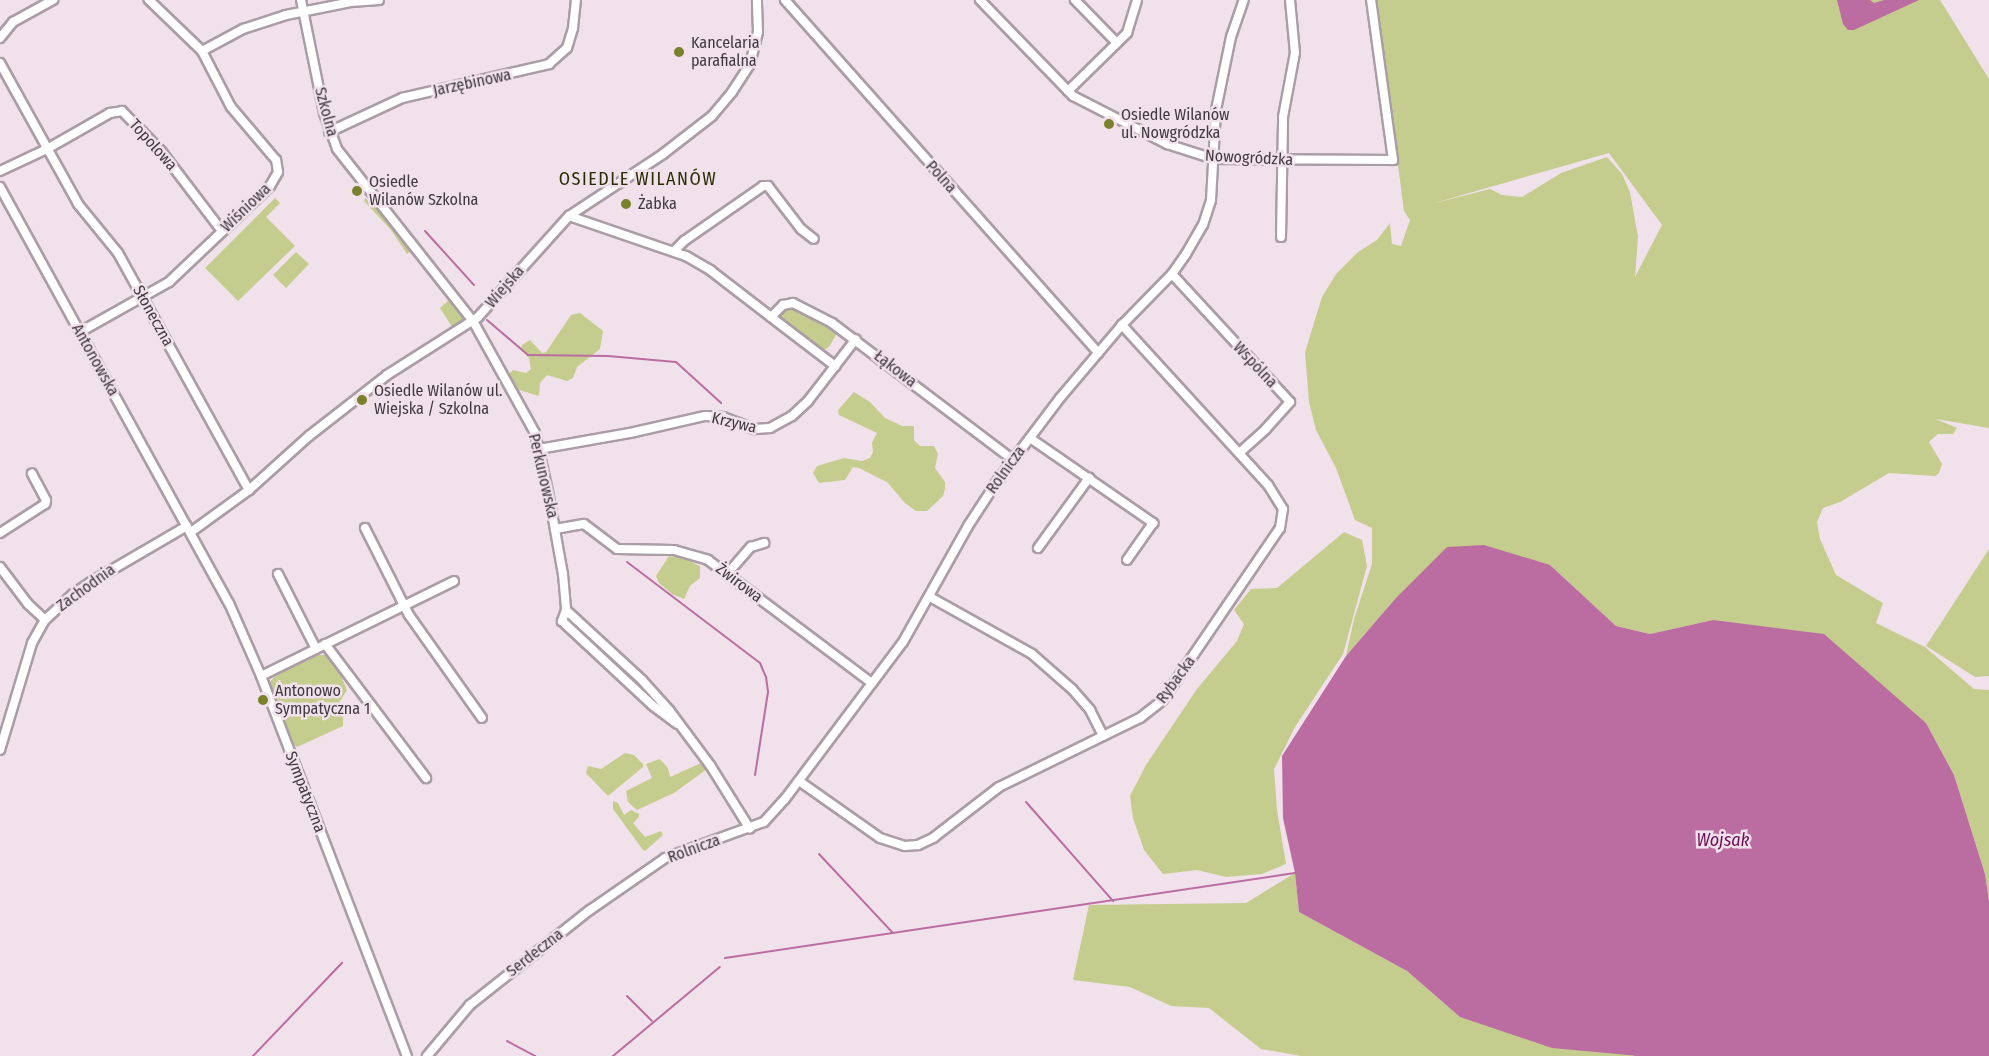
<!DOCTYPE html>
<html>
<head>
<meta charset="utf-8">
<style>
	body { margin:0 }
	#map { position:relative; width:1989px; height:1056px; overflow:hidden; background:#f1e1ea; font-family:"Fira Sans Condensed",sans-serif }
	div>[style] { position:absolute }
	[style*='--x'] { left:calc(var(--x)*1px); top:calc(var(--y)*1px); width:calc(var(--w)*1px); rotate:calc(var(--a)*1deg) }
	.green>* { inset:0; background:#c5cd8e }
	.water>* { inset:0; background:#bb6da1 }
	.stream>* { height:2px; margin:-1px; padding:0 1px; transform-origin:1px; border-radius:1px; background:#bb6da1 }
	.roads { filter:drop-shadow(2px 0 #ab9da5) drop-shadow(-2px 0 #ab9da5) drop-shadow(0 2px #ab9da5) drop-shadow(0 -2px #ab9da5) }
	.minor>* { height:8px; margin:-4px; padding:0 4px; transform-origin:4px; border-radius:4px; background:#fff }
	.dots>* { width:16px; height:16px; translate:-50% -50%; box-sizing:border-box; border:3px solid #f1e1ea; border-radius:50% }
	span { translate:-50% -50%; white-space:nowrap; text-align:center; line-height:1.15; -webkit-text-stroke:5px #f1e1ea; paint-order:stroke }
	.poi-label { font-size:16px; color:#403a3e }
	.left { translate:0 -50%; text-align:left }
	.street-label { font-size:16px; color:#403a3e }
	.neighbourhood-label { font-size:18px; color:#2a2d04; letter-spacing:1.5px }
	.water-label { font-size:18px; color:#6f0d57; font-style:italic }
</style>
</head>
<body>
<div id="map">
	<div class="green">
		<i style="clip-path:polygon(evenodd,1376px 0,1940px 0,1989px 79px,1989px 428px,1936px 419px,1957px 428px,1953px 434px,1938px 434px,1929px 442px,1942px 464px,1939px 473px,1935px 476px,1889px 473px,1840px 502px,1823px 508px,1817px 522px,1820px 539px,1836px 575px,1883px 603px,1876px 623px,1925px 647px,1974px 689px,1989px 690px,1989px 901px,1985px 874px,1954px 775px,1926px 723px,1889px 693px,1713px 620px,1650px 634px,1616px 626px,1550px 565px,1395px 599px,1346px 656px,1354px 619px,1372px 564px,1372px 528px,1355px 520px,1336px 468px,1316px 430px,1309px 402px,1305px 352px,1322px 297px,1336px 274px,1358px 252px,1377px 240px,1390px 223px,1392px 244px,1401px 246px,1410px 220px,1404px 211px,1376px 0,1609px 153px,1662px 225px,1635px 277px,1638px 237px,1630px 192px,1622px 174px,1607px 157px,1561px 173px,1522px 197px,1502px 195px,1490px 189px,1431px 204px,1609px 153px)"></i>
		<i style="clip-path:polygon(275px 198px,280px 203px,266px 217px,295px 246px,238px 301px,205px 268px)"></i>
		<i style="clip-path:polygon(365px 198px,378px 209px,411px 251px,407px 254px,391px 230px,364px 201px)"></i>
		<i style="clip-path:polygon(296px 252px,309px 264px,286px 288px,273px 275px)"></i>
		<i style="clip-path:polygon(448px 301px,452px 301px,464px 319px,463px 322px,454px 330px,440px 308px)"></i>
		<i style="clip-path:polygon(795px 307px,833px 327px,836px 335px,829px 347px,824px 350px,816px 347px,779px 319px,779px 315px,784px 310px)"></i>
		<i style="clip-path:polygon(580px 313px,603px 331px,600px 349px,577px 367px,573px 378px,567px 381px,547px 375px,540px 383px,539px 396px,519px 390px,509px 374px,513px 370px,526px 373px,531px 369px,529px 358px,521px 350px,522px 345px,530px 340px,542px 353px,546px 352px,571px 315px)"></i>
		<i style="clip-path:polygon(854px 392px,870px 402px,885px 418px,902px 426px,914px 426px,914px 440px,920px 446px,934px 446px,938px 454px,935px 468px,945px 482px,945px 489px,943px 496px,927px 511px,916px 511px,905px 503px,887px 482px,859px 468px,853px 467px,845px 480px,819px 483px,813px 473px,817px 466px,844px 458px,862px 461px,870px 458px,873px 452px,872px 443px,877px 433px,839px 415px,838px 410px)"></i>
		<i style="clip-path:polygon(1344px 532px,1362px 540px,1367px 566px,1343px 654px,1295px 727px,1274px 769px,1277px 810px,1286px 864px,1262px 874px,1226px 877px,1197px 870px,1163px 874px,1144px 850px,1133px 818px,1130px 796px,1146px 765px,1197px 689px,1237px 641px,1244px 624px,1234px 610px,1251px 589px,1277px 588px)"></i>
		<i style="clip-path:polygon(1989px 549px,1989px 676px,1975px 677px,1926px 646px)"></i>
		<i style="clip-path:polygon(669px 556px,683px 558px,700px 566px,700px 578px,690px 586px,684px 599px,672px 594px,659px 583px,656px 576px)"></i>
		<i style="clip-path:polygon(315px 655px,326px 655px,337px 667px,347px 690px,337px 706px,343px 716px,343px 726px,297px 747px,290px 741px,269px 683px,274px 677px)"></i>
		<i style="clip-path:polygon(625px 753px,634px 755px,643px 764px,643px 767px,608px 796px,586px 773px,588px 766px,601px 769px)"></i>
		<i style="clip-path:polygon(660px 759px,668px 768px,670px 777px,701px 763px,707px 769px,674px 793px,637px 810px,628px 802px,626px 791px,652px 778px,646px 764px)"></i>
		<i style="clip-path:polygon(613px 801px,618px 803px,624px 815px,631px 810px,639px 814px,639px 817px,633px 823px,645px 837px,661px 831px,663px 835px,645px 851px,643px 850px,613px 809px)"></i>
		<i style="clip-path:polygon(1295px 873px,1299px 912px,1407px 971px,1460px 1017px,1639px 1056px,1301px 1056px,1261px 1049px,1209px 1008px,1171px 1006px,1130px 987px,1073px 980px,1089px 905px,1246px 903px)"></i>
	</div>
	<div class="water">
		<i style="clip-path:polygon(1837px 0,1870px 0,1874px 3px,1884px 0,1919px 0,1854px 30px,1848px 30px,1843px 24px)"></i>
		<i style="clip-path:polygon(1484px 545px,1550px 565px,1616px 626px,1650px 634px,1713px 620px,1824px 634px,1926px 723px,1954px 775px,1985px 874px,1989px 901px,1989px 1056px,1639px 1056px,1552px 1048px,1460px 1017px,1407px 971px,1299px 912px,1295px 873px,1283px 818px,1282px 756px,1346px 656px,1395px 599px,1447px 547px)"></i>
	</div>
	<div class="stream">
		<i style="--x:425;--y:231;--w:73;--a:47.8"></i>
		<i style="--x:487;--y:320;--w:54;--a:40.5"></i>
		<i style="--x:528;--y:355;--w:80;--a:0.7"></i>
		<i style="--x:608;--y:356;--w:68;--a:5"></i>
		<i style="--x:676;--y:362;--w:61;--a:42.3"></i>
		<i style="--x:627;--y:562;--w:167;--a:37.2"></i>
		<i style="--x:760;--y:663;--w:15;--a:67"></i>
		<i style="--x:766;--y:677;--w:15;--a:82"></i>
		<i style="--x:768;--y:692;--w:84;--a:98.9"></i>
		<i style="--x:1026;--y:802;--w:132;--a:48.7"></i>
		<i style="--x:819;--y:854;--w:108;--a:46.9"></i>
		<i style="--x:725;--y:958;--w:576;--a:-8.48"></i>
		<i style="--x:627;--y:996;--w:35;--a:45"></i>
		<i style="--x:507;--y:1041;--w:32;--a:28"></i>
		<i style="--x:253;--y:1056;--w:129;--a:-46.3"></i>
		<i style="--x:613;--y:1056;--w:139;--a:-39.8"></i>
		<i style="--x:1635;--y:1056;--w:4;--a:-34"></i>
	</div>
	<div class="roads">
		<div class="minor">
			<i style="--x:301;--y:0;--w:115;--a:78.5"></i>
			<i style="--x:324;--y:113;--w:38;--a:70"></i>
			<i style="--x:337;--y:149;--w:219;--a:51.7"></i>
			<i style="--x:473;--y:321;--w:128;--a:61"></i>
			<i style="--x:535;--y:433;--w:59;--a:77.4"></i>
			<i style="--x:548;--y:491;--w:84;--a:79.8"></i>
			<i style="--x:563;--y:574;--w:36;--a:85"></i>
			<i style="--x:566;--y:610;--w:12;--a:110"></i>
			<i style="--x:562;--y:621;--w:123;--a:43"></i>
			<i style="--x:652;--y:705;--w:31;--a:37"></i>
			<i style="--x:785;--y:0;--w:472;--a:48.4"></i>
			<i style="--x:980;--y:0;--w:134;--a:45.9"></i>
			<i style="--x:1073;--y:96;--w:106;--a:27.1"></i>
			<i style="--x:1167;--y:144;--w:49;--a:17.7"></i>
			<i style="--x:1214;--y:159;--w:179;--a:0.3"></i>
			<i style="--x:1393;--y:160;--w:162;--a:-97.8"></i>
			<i style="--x:1075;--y:0;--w:60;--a:45.7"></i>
			<i style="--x:0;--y:38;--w:21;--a:-51"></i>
			<i style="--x:13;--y:22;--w:46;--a:-28.8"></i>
			<i style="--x:202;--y:51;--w:47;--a:-28.2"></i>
			<i style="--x:243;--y:29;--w:45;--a:-18"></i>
			<i style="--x:286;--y:15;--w:66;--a:-11.3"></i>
			<i style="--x:351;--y:2;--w:28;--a:-4"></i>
			<i style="--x:0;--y:63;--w:161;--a:61"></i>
			<i style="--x:78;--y:204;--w:63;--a:50.8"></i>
			<i style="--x:118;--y:253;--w:271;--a:61.1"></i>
			<i style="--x:1068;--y:91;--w:83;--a:-44.5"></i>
			<i style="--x:1127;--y:33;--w:34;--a:-73"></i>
			<i style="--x:329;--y:132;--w:81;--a:-25"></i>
			<i style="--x:402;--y:98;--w:151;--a:-13"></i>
			<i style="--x:549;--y:64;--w:24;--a:-42"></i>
			<i style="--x:567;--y:48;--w:21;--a:-73"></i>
			<i style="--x:573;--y:28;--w:28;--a:-84"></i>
			<i style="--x:0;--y:171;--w:52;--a:-25.1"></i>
			<i style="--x:47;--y:149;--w:73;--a:-29.7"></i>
			<i style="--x:110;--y:113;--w:12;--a:-9"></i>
			<i style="--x:122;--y:111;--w:56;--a:45.7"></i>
			<i style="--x:161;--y:151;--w:101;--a:52.7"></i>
			<i style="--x:0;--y:187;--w:475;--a:61.2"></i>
			<i style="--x:229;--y:603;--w:80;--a:66.3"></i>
			<i style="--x:261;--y:676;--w:407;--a:69"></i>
			<i style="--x:569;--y:216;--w:124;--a:18.9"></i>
			<i style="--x:686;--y:256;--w:28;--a:30"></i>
			<i style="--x:710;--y:270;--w:77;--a:37.6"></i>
			<i style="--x:771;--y:317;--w:17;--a:-45"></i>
			<i style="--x:783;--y:305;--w:10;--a:-11"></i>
			<i style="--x:793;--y:303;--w:44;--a:27.1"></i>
			<i style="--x:832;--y:323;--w:227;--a:37.1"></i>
			<i style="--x:1281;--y:237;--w:120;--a:-89"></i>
			<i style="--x:1283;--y:117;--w:65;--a:-79.4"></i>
			<i style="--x:1295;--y:53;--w:53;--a:-95.4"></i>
			<i style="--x:674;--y:251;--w:14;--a:-45"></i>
			<i style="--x:684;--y:241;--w:96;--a:-34.8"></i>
			<i style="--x:763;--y:186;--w:5;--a:0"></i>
			<i style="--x:768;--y:186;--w:54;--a:52.5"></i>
			<i style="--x:801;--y:229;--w:16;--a:38"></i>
			<i style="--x:1172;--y:274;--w:174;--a:47.3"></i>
			<i style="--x:1290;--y:402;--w:36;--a:132"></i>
			<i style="--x:1266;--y:429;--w:36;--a:138"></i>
			<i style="--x:771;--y:317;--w:81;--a:37.4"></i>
			<i style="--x:80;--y:332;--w:102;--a:-29.3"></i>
			<i style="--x:169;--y:282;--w:139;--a:-43.5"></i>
			<i style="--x:270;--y:186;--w:16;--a:-60"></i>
			<i style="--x:278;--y:172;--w:12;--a:-99"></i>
			<i style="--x:276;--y:160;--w:70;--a:-130.3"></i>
			<i style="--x:231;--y:107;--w:63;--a:-117.4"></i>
			<i style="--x:202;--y:51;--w:74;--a:-136.1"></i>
			<i style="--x:1030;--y:438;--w:150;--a:34.6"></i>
			<i style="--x:1153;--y:523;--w:45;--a:125.1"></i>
			<i style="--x:539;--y:449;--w:92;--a:-10"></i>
			<i style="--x:630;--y:433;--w:77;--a:-12.8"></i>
			<i style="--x:705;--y:416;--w:18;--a:3"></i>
			<i style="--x:723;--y:417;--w:34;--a:21"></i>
			<i style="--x:755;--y:429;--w:15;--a:-4"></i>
			<i style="--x:770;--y:428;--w:25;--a:-29"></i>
			<i style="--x:792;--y:416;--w:22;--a:-43"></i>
			<i style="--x:808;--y:401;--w:78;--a:-52.3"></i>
			<i style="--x:365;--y:528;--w:97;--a:63.2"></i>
			<i style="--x:409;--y:615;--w:126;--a:54.7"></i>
			<i style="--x:555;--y:529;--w:29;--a:-10"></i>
			<i style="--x:584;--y:524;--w:41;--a:37.1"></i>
			<i style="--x:617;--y:549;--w:57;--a:1"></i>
			<i style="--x:674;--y:550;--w:35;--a:16"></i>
			<i style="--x:708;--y:560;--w:205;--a:36.9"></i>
			<i style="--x:191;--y:532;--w:72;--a:-35.9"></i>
			<i style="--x:249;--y:490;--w:81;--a:-42"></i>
			<i style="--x:309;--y:436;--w:99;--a:-38"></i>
			<i style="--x:387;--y:375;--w:108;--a:-32.5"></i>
			<i style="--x:478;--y:317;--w:136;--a:-48"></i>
			<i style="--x:569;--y:216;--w:113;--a:-33.4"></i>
			<i style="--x:663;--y:154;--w:62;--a:-37.8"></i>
			<i style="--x:712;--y:116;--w:31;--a:-50"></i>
			<i style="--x:732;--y:92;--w:33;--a:-57"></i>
			<i style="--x:750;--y:64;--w:33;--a:-76"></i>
			<i style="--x:758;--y:32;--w:32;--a:-92"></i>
			<i style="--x:0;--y:533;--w:54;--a:-32.8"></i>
			<i style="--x:45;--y:504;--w:4;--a:-76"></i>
			<i style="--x:46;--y:500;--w:30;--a:-118"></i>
			<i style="--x:1038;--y:548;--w:87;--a:-53.9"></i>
			<i style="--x:0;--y:567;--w:46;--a:52.9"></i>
			<i style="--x:28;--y:604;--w:23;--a:43"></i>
			<i style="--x:728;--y:573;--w:35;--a:-49"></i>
			<i style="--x:751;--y:547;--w:14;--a:-17"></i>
			<i style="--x:278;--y:574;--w:84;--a:63.1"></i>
			<i style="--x:930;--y:597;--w:117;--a:29.2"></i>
			<i style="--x:1032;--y:654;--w:53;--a:41.2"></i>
			<i style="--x:1072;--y:689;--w:28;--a:49"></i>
			<i style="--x:1090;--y:710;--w:29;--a:63"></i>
			<i style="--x:566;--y:610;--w:103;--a:42.6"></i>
			<i style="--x:642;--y:680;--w:40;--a:48"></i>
			<i style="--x:669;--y:710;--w:69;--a:53.3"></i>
			<i style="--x:710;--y:765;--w:75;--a:58"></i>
			<i style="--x:325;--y:644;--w:168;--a:53"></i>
			<i style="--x:261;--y:676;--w:215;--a:-26.2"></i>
			<i style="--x:0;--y:750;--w:112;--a:-73.3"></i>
			<i style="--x:32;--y:643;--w:26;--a:-61"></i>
			<i style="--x:45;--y:620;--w:38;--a:-43"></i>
			<i style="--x:73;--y:594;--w:22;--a:-34"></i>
			<i style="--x:91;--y:582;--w:111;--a:-30.3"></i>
			<i style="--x:799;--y:781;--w:99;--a:35.1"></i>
			<i style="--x:880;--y:838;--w:26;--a:18"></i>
			<i style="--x:905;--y:846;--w:13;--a:-4"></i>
			<i style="--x:918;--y:845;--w:17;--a:-25"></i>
			<i style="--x:933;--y:838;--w:83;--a:-37.7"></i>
			<i style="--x:999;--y:787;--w:157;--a:-26.1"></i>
			<i style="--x:1140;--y:718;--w:28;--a:-38"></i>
			<i style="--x:1162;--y:701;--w:209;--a:-55.7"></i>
			<i style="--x:1280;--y:528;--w:19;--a:-81"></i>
			<i style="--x:1283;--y:509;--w:28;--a:-122"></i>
			<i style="--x:1268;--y:485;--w:217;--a:-132.4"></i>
			<i style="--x:427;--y:1056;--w:67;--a:-49.9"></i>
			<i style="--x:470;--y:1005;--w:153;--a:-38.4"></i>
			<i style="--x:590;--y:910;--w:91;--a:-34.7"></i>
			<i style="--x:665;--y:858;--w:105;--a:-20"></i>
			<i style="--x:764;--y:822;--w:31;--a:-48"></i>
			<i style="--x:785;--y:799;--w:196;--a:-53.1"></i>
			<i style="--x:903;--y:642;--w:133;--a:-60.7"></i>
			<i style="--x:968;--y:526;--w:55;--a:-56.9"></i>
			<i style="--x:998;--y:480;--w:103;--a:-52.9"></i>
			<i style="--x:1060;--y:398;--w:96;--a:-49.7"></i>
			<i style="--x:1122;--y:325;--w:71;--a:-45.6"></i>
			<i style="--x:1172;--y:274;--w:24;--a:-55"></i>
			<i style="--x:1186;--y:254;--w:34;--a:-60"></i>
			<i style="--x:1203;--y:225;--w:26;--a:-72"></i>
			<i style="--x:1211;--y:200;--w:90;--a:-86.8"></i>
			<i style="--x:1216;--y:110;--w:75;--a:-78.4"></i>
			<i style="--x:1231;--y:37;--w:39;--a:-71"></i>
		</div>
	</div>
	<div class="dots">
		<i style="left:679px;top:52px;background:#79812d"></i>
		<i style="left:1109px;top:124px;background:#79812d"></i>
		<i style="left:357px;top:191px;background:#79812d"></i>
		<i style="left:626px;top:204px;background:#79812d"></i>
		<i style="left:362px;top:400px;background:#79812d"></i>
		<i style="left:263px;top:700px;background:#79812d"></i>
	</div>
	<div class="poi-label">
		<span class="left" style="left:691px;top:52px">Kancelaria<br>parafialna</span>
		<span class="left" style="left:1121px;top:124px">Osiedle Wilanów<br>ul. Nowgródzka</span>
		<span class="left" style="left:369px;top:191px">Osiedle<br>Wilanów Szkolna</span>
		<span class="left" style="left:638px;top:204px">Żabka</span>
		<span class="left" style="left:374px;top:400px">Osiedle Wilanów ul.<br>Wiejska / Szkolna</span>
		<span class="left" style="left:275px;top:700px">Antonowo<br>Sympatyczna 1</span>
	</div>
	<div class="street-label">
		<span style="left:472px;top:83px;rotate:-12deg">Jarzębinowa</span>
		<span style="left:326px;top:112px;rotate:75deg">Szkolna</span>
		<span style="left:153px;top:145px;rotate:48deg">Topolowa</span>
		<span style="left:1249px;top:158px;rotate:3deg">Nowogródzka</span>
		<span style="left:941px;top:177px;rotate:48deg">Polna</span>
		<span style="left:246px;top:208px;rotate:-44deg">Wiśniowa</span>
		<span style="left:505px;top:287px;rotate:-49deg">Wiejska</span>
		<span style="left:153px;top:316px;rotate:61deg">Słoneczna</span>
		<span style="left:95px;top:360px;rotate:61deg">Antonowska</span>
		<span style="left:1255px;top:365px;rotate:47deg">Wspólna</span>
		<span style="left:895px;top:369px;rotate:38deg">Łąkowa</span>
		<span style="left:734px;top:423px;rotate:13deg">Krzywa</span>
		<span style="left:1006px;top:470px;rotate:-54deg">Rolnicza</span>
		<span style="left:543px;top:476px;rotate:77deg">Perkunowska</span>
		<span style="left:739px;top:583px;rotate:37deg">Żwirowa</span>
		<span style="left:86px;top:588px;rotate:-36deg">Zachodnia</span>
		<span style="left:1176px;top:680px;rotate:-54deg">Rybacka</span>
		<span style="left:305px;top:792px;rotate:69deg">Sympatyczna</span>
		<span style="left:694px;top:849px;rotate:-20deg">Rolnicza</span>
		<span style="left:535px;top:953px;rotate:-38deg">Serdeczna</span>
	</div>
	<div class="neighbourhood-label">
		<span style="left:638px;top:179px">OSIEDLE WILANÓW</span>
	</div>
	<div class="water-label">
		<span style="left:1723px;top:840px">Wojsak</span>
	</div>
</div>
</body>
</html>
